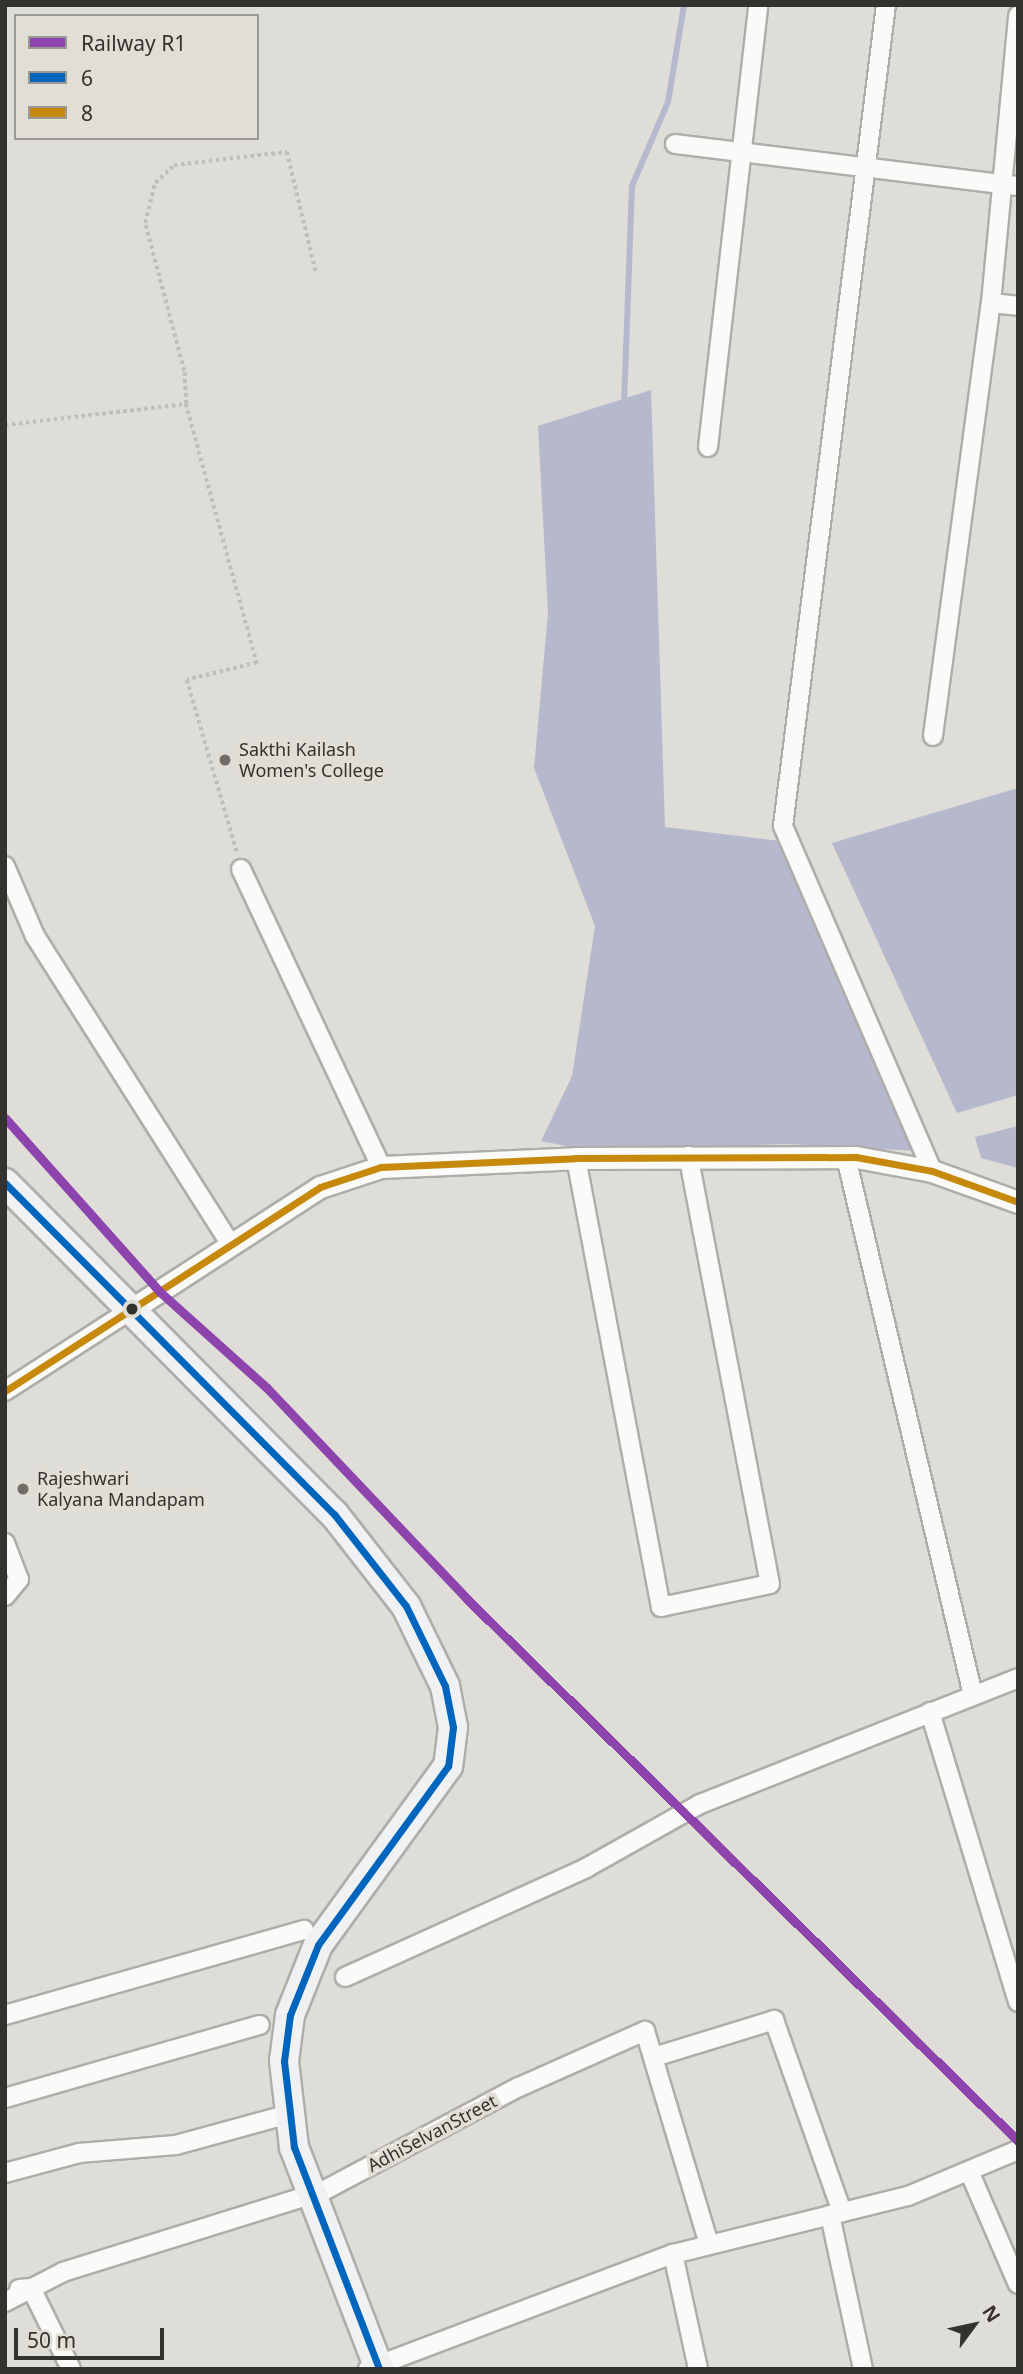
<!DOCTYPE html>
<html>
<head>
<meta charset="utf-8">
<style>
	body { margin:0 }
	#map { position:relative; width:1023px; height:2374px; overflow:hidden; background:#deddd8; font-family:"Noto Sans",sans-serif }
	div>[style] { position:absolute }
	[style*='--x'] { left:calc(var(--x)*1px); top:calc(var(--y)*1px); width:calc(var(--w)*1px); rotate:calc(var(--a)*1deg) }
	.water>* { inset:0; background:#b6b9cd }
	.stream>* { height:6px; margin:-3px; padding:0 3px; transform-origin:3px; border-radius:3px; background:#b6b9cd }
	.path>* { height:3.5px; margin-top:-1.75px; transform-origin:0; background:repeating-linear-gradient(90deg,#c0bebd 0 3.5px,transparent 0 7px) }
	.roads { filter:drop-shadow(2px 0 #aeada9) drop-shadow(-2px 0 #aeada9) drop-shadow(0 2px #aeada9) drop-shadow(0 -2px #aeada9) }
	.minor>* { height:18px; margin:-9px; padding:0 9px; transform-origin:9px; border-radius:9px; background:#fafaf9 }
	.tertiary>* { height:21px; margin:-10.5px; padding:0 10.5px; transform-origin:10.5px; border-radius:10.5px; background:#fafaf9 }
	.primary>* { height:28px; margin:-14px; padding:0 14px; transform-origin:14px; border-radius:14px; background:#f0f1f3 }
	.bus-1>* { height:7px; margin:-3.5px; padding:0 3.5px; transform-origin:3.5px; border-radius:3.5px; background:#0065bd }
	.bus-2>* { height:7px; margin:-3.5px; padding:0 3.5px; transform-origin:3.5px; border-radius:3.5px; background:#c6890c }
	.rail-1>* { height:9px; margin:-4.5px; padding:0 4.5px; transform-origin:4.5px; border-radius:4.5px; background:#8e44ad }
	.dots>* { width:19px; height:19px; translate:-50% -50%; box-sizing:border-box; border:4px solid #e1ded5; border-radius:50% }
	span { translate:-50% -50%; white-space:nowrap; text-align:center; line-height:1.15; -webkit-text-stroke:7px #e1ded5; paint-order:stroke }
	.poi-label { font-size:18px; color:#33322f }
	.left { translate:0 -50%; text-align:left }
	.street-label { font-size:18px; color:#33322f }
	.frame { position:absolute; inset:0; border:7px solid #33322f; pointer-events:none }
	.legend { position:absolute; left:14px; top:14px; width:245px; height:126px; box-sizing:border-box; background:#e1ded5; border:2px solid #9b9993; margin:0; padding:9px 12px; list-style:none; font-size:21px; color:#33322f }
	.legend li { display:flex; align-items:center; gap:14px; height:35px }
	.legend b { width:35px; border:2px solid #9b9993 }
	.north { position:absolute; left:939px; top:2290px; width:70px; height:70px; -webkit-text-stroke:5px #e1ded5; paint-order:stroke; rotate:57deg; font-size:19px; font-weight:700; line-height:28px; text-align:center; color:#33322f }
	.north::after { content:''; display:block; margin:auto; width:24px; height:32px; background:#33322f; clip-path:polygon(50% 0,100% 100%,50% 72%,0 100%) }
	.scale { position:absolute; left:14px; top:2328px; width:150px; height:32px; box-sizing:border-box; border:4px solid #33322f; border-top:0; padding-left:9px; font-size:21px; line-height:24px; white-space:nowrap; color:#33322f; -webkit-text-stroke:5px #e1ded5; paint-order:stroke }
</style>
</head>
<body>
<div id="map">
	<div class="water">
		<i style="clip-path:polygon(651px 390px,665px 827px,780px 841px,917px 1151px,786px 1144px,586px 1150px,541px 1141px,572px 1076px,595px 926px,534px 768px,548px 613px,538px 426px)"></i>
		<i style="clip-path:polygon(1018px 788px,1018px 1095px,957px 1113px,832px 843px)"></i>
		<i style="clip-path:polygon(1018px 1126px,1018px 1168px,981px 1158px,975px 1137px)"></i>
	</div>
	<div class="stream">
		<i style="--x:624;--y:404;--w:218;--a:-87.9"></i>
		<i style="--x:632;--y:186;--w:91;--a:-66.8"></i>
		<i style="--x:668;--y:102;--w:98;--a:-80.6"></i>
	</div>
	<div class="path">
		<i style="--x:186;--y:404;--w:33;--a:-93"></i>
		<i style="--x:184;--y:371;--w:153;--a:-104.8"></i>
		<i style="--x:145;--y:223;--w:41;--a:-76"></i>
		<i style="--x:155;--y:183;--w:26;--a:-43"></i>
		<i style="--x:174;--y:165;--w:114;--a:-6.6"></i>
		<i style="--x:287;--y:152;--w:124;--a:76.5"></i>
		<i style="--x:5;--y:425;--w:182;--a:-6.6"></i>
		<i style="--x:186;--y:404;--w:269;--a:74.7"></i>
		<i style="--x:257;--y:663;--w:72;--a:166.3"></i>
		<i style="--x:187;--y:680;--w:179;--a:73.8"></i>
	</div>
	<div class="roads">
		<div class="minor">
			<i style="--x:886;--y:5;--w:827;--a:97.15"></i>
			<i style="--x:783;--y:826;--w:376;--a:66.6"></i>
			<i style="--x:675;--y:144;--w:346;--a:7"></i>
			<i style="--x:991;--y:303;--w:27;--a:6"></i>
			<i style="--x:708;--y:447;--w:445;--a:-83.5"></i>
			<i style="--x:933;--y:736;--w:437;--a:-82.4"></i>
			<i style="--x:991;--y:303;--w:289;--a:-84.6"></i>
			<i style="--x:5;--y:866;--w:76;--a:66.8"></i>
			<i style="--x:35;--y:936;--w:367;--a:57.6"></i>
			<i style="--x:241;--y:869;--w:329;--a:64.8"></i>
			<i style="--x:846;--y:1157;--w:553;--a:76.72"></i>
			<i style="--x:576;--y:1158;--w:457;--a:79.3"></i>
			<i style="--x:661;--y:1607;--w:111;--a:-11.9"></i>
			<i style="--x:770;--y:1584;--w:436;--a:-100.8"></i>
			<i style="--x:5;--y:1391;--w:151;--a:-32.8"></i>
			<i style="--x:5;--y:1543;--w:39;--a:69"></i>
			<i style="--x:19;--y:1579;--w:22;--a:129"></i>
			<i style="--x:930;--y:1712;--w:303;--a:73.1"></i>
			<i style="--x:345;--y:1977;--w:265;--a:-24.3"></i>
			<i style="--x:586;--y:1868;--w:131;--a:-29.3"></i>
			<i style="--x:700;--y:1804;--w:342;--a:-21.6"></i>
			<i style="--x:5;--y:2015;--w:311;--a:-15.9"></i>
			<i style="--x:654;--y:2057;--w:126;--a:-17.1"></i>
			<i style="--x:774;--y:2020;--w:204;--a:70.5"></i>
			<i style="--x:5;--y:2098;--w:265;--a:-16"></i>
			<i style="--x:969;--y:2171;--w:123;--a:66.6"></i>
			<i style="--x:5;--y:2173;--w:77;--a:-15.1"></i>
			<i style="--x:79;--y:2153;--w:97;--a:-4.7"></i>
			<i style="--x:176;--y:2145;--w:114;--a:-15.3"></i>
			<i style="--x:830;--y:2215;--w:157;--a:77.9"></i>
			<i style="--x:673;--y:2254;--w:118;--a:77.7"></i>
			<i style="--x:19;--y:2289;--w:12;--a:-5"></i>
			<i style="--x:31;--y:2288;--w:90;--a:63.7"></i>
			<i style="--x:5;--y:2302;--w:65;--a:-27.3"></i>
			<i style="--x:63;--y:2272;--w:272;--a:-17.3"></i>
			<i style="--x:323;--y:2191;--w:222;--a:-28"></i>
			<i style="--x:519;--y:2087;--w:138;--a:-24"></i>
			<i style="--x:645;--y:2031;--w:223;--a:73.3"></i>
			<i style="--x:368;--y:2369;--w:326;--a:-20.7"></i>
			<i style="--x:673;--y:2254;--w:242;--a:-13.9"></i>
			<i style="--x:908;--y:2196;--w:119;--a:-22.7"></i>
		</div>
		<div class="tertiary">
			<i style="--x:132;--y:1309;--w:224;--a:-33"></i>
			<i style="--x:320;--y:1187;--w:64;--a:-18.2"></i>
			<i style="--x:381;--y:1167;--w:195;--a:-2.6"></i>
			<i style="--x:576;--y:1158;--w:280;--a:-0.2"></i>
			<i style="--x:856;--y:1157;--w:77;--a:10.4"></i>
			<i style="--x:932;--y:1171;--w:91;--a:19.8"></i>
		</div>
		<div class="primary">
			<i style="--x:5;--y:1183;--w:467;--a:45.2"></i>
			<i style="--x:334;--y:1514;--w:117;--a:52"></i>
			<i style="--x:406;--y:1606;--w:89;--a:64"></i>
			<i style="--x:445;--y:1686;--w:42;--a:79"></i>
			<i style="--x:453;--y:1727;--w:39;--a:97"></i>
			<i style="--x:448;--y:1766;--w:221;--a:126"></i>
			<i style="--x:318;--y:1945;--w:75;--a:111.8"></i>
			<i style="--x:290;--y:2015;--w:46;--a:97.4"></i>
			<i style="--x:284;--y:2061;--w:87;--a:83.4"></i>
			<i style="--x:294;--y:2147;--w:238;--a:69"></i>
		</div>
	</div>
	<div class="bus-1">
		<i style="--x:5;--y:1183;--w:467;--a:45.2"></i>
		<i style="--x:334;--y:1514;--w:117;--a:52"></i>
		<i style="--x:406;--y:1606;--w:89;--a:64"></i>
		<i style="--x:445;--y:1686;--w:42;--a:79"></i>
		<i style="--x:453;--y:1727;--w:39;--a:97"></i>
		<i style="--x:448;--y:1766;--w:221;--a:126"></i>
		<i style="--x:318;--y:1945;--w:75;--a:111.8"></i>
		<i style="--x:290;--y:2015;--w:46;--a:97.4"></i>
		<i style="--x:284;--y:2061;--w:87;--a:83.4"></i>
		<i style="--x:294;--y:2147;--w:238;--a:69"></i>
	</div>
	<div class="bus-2">
		<i style="--x:5;--y:1391;--w:375;--a:-32.9"></i>
		<i style="--x:320;--y:1187;--w:64;--a:-18.2"></i>
		<i style="--x:381;--y:1167;--w:195;--a:-2.6"></i>
		<i style="--x:576;--y:1158;--w:280;--a:-0.2"></i>
		<i style="--x:856;--y:1157;--w:77;--a:10.4"></i>
		<i style="--x:932;--y:1171;--w:91;--a:19.8"></i>
	</div>
	<div class="rail-1">
		<i style="--x:5;--y:1118;--w:233;--a:48.3"></i>
		<i style="--x:160;--y:1292;--w:144;--a:41.9"></i>
		<i style="--x:267;--y:1388;--w:291;--a:46.5"></i>
		<i style="--x:467;--y:1599;--w:773;--a:44.53"></i>
	</div>
	<div class="dots">
		<i style="left:225px;top:760px;background:#6f6e6a"></i>
		<i style="left:132px;top:1309px;background:#33322f"></i>
		<i style="left:23px;top:1489px;background:#6f6e6a"></i>
	</div>
	<div class="poi-label">
		<span class="left" style="left:239px;top:760px">Sakthi Kailash<br>Women's College</span>
		<span class="left" style="left:37px;top:1489px">Rajeshwari<br>Kalyana Mandapam</span>
	</div>
	<div class="street-label">
		<span style="left:432px;top:2133px;rotate:-28deg">AdhiSelvanStreet</span>
	</div>
	<div class="frame"></div>
	<ul class="legend">
	<li><b style="height:9px;background:#8e44ad"></b>Railway R1</li>
	<li><b style="height:9px;background:#0065bd"></b>6</li>
	<li><b style="height:9px;background:#c6890c"></b>8</li>
	</ul>
	<div class="north">N</div>
	<div class="scale">50 m</div>
</div>
</body>
</html>
